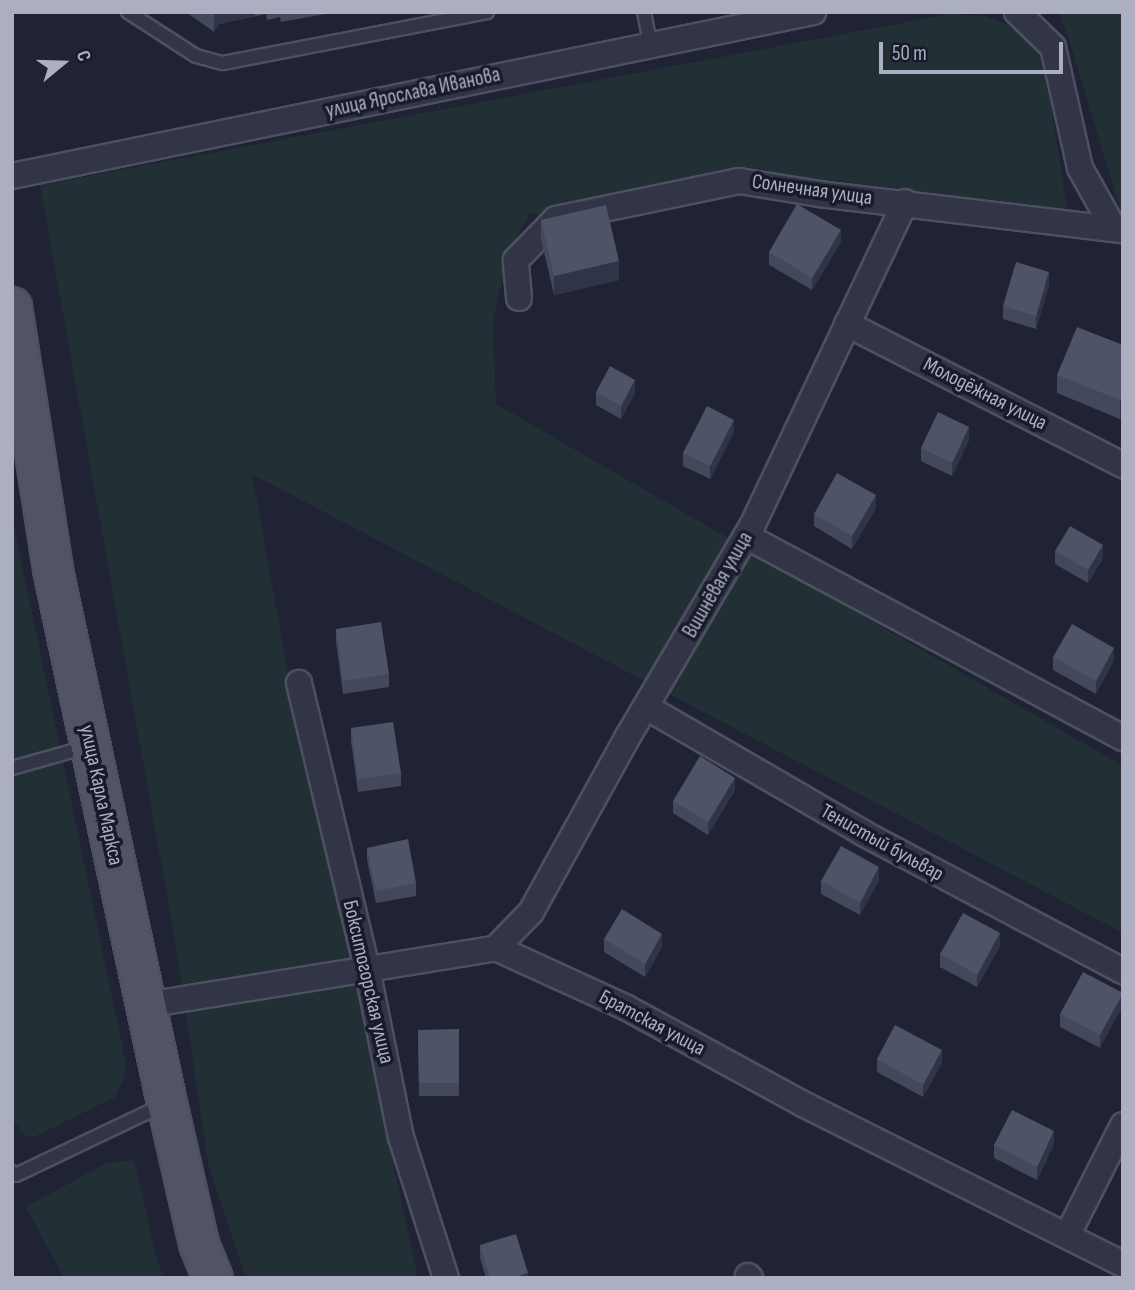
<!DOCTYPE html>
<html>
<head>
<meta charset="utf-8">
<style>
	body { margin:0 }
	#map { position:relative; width:1135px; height:1290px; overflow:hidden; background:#1f2334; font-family:"Sofia Sans Condensed",sans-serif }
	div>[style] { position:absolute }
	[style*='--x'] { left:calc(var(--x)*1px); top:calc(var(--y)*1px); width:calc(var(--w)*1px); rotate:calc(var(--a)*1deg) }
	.green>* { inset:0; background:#223036 }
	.roads { filter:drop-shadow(2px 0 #4d5060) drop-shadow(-2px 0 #4d5060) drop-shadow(0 2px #4d5060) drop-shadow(0 -2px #4d5060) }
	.lane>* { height:12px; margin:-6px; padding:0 6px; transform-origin:6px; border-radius:6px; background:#323545 }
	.street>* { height:24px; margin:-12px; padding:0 12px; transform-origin:12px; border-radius:12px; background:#323545 }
	.primary>* { height:38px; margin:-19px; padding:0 19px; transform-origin:19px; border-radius:19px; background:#505465 }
	.wall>* { inset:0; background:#43485d }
	.shaded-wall>* { inset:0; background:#303448 }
	.building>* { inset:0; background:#4e5368 }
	span { translate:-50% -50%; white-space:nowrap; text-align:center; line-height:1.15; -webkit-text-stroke:7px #181b29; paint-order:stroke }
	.street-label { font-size:21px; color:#acafc2 }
	.frame { position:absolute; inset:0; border:14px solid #acafc2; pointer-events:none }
	.north { position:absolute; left:28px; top:28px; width:70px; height:70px; -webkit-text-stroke:5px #181b29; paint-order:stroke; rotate:71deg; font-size:19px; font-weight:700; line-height:28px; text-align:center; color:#acafc2 }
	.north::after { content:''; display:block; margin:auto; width:24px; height:32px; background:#acafc2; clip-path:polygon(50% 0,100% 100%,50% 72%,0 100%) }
	.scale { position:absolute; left:879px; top:42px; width:184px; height:32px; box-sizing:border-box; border:4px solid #acafc2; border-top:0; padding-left:9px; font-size:21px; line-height:24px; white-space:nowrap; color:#acafc2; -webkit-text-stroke:5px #181b29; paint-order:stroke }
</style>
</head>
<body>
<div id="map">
	<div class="green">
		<i style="clip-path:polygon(1059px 12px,1123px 12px,1123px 218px,1069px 40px)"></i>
		<i style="clip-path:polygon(950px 14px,986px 16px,1022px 30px,1044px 58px,1067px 211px,833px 180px,718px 181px,556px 219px,530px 213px,508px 253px,493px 322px,496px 404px,1123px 766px,1123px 933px,252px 474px,288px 673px,418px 1278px,246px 1278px,208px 1163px,175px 940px,40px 185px)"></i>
		<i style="clip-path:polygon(12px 517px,125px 1059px,125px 1076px,115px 1097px,36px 1136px,25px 1136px,12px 1119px)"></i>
		<i style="clip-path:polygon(134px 1160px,158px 1264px,165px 1278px,64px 1278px,26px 1207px,106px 1163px)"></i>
	</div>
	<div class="roads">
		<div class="lane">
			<i style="--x:128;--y:12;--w:81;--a:32.9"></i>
			<i style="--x:196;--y:56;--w:28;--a:15"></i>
			<i style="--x:223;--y:63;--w:269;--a:-10.9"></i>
			<i style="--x:644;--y:12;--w:33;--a:79"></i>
			<i style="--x:12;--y:768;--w:77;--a:-15.8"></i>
			<i style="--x:12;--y:1172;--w:5;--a:37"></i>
			<i style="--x:16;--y:1175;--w:163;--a:-25.5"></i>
		</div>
		<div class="street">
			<i style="--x:1017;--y:12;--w:50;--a:44.2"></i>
			<i style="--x:1053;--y:47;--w:124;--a:77.4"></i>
			<i style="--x:1080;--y:168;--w:68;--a:60.8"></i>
			<i style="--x:12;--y:176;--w:818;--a:-11.57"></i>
			<i style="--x:519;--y:298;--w:38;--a:-95"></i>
			<i style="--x:516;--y:260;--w:57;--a:-45.7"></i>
			<i style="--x:556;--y:219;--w:187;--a:-11.7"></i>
			<i style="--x:739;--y:181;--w:81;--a:9.2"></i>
			<i style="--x:819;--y:194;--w:306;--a:6.8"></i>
			<i style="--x:847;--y:324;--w:310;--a:27.1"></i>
			<i style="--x:746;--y:536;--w:428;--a:28.2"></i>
			<i style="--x:299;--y:683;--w:294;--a:76.6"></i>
			<i style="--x:367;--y:969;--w:171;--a:78.6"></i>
			<i style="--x:401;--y:1137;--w:148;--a:72.3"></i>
			<i style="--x:646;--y:707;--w:251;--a:30.1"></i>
			<i style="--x:863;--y:833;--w:294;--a:28"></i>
			<i style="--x:496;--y:948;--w:50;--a:-45.8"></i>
			<i style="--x:531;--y:912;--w:199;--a:-61.1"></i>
			<i style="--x:627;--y:738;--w:248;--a:-59.5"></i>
			<i style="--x:753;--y:524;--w:356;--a:-64.7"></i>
			<i style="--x:146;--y:1005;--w:355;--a:-9.2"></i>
			<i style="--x:496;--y:948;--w:144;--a:24.6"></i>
			<i style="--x:627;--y:1008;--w:200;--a:28.6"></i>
			<i style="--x:803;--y:1104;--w:358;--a:26.6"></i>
			<i style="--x:1068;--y:1234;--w:122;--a:-63.2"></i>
			<i style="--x:748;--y:1276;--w:3;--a:45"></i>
		</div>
		<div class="primary">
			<i style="--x:12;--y:307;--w:266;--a:81.1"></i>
			<i style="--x:53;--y:570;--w:545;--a:77.93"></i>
			<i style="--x:167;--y:1103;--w:145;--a:77.2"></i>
			<i style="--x:199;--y:1244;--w:37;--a:68"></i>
		</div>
	</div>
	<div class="wall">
		<i style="clip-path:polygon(186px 12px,326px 12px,326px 14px,281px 22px,280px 17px,267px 20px,266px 14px,219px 24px,214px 32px)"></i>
		<i style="clip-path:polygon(541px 220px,619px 280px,554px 295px,541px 239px)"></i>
		<i style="clip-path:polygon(841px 242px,812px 290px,769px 265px,769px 252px)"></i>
		<i style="clip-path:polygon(1049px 285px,1036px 329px,1003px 319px,1003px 306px)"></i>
		<i style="clip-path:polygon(1123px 345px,1123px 413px,1120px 419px,1057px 393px,1057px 375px)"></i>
		<i style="clip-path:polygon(596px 392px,635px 393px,621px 419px,596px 405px)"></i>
		<i style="clip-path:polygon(734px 432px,710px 479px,683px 466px,683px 453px)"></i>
		<i style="clip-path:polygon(969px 440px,952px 476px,921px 461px,921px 448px)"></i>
		<i style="clip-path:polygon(876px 508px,852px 549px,814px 526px,814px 514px)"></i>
		<i style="clip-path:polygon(1055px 551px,1103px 558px,1088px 583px,1055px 564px)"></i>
		<i style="clip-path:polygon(336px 629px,389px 674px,389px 687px,343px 694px,336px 642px)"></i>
		<i style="clip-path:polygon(1053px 657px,1114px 660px,1096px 694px,1053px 670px)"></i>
		<i style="clip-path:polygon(351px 728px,401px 773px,401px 786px,358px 792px,351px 741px)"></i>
		<i style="clip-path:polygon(735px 790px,708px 835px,673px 813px,673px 801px)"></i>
		<i style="clip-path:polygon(367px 848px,416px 883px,416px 896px,376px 903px,367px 860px)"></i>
		<i style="clip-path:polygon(879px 880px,860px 915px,821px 894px,821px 881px)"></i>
		<i style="clip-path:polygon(604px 939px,662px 947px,645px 977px,604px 952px)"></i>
		<i style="clip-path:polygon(1000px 946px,977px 987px,940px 967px,940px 954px)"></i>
		<i style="clip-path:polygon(1123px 993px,1100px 1048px,1060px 1027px,1060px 1014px)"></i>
		<i style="clip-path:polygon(418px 1030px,459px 1083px,459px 1096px,419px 1096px)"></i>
		<i style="clip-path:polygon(877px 1059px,942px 1063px,923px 1097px,877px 1072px)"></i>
		<i style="clip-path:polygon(1054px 1144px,1037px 1180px,994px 1158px,994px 1145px)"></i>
		<i style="clip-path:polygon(480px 1245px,528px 1278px,486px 1278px,480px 1258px)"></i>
	</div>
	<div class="shaded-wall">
		<i style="clip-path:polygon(214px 12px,255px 12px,255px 16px,219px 24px,214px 32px)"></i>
		<i style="clip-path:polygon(841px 230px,841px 242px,812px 290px,812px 278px)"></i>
		<i style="clip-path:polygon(619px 261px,619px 280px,554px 295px,554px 276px)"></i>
		<i style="clip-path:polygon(1049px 272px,1049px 285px,1036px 329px,1036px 316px)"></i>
		<i style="clip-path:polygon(635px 380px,635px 393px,621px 419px,621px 406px)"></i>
		<i style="clip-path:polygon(1123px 394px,1123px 413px,1120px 419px,1120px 400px)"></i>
		<i style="clip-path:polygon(734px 420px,734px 432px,710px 479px,710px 466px)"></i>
		<i style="clip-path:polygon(969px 427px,969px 440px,952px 476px,952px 463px)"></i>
		<i style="clip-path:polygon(876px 495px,876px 508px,852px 549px,852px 536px)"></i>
		<i style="clip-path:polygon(1103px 545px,1103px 558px,1088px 583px,1088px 570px)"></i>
		<i style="clip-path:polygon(1114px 648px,1114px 660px,1096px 694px,1096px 681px)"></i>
		<i style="clip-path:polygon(735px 778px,735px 790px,708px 835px,708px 822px)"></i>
		<i style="clip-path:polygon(879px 867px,879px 880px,860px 915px,860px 903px)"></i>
		<i style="clip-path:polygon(1000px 933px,1000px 946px,977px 987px,977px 975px)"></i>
		<i style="clip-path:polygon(662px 934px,662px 947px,645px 977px,645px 964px)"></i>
		<i style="clip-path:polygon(1123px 993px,1123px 1006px,1100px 1048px,1100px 1035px)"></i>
		<i style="clip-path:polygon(942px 1050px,942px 1063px,923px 1097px,923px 1085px)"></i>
		<i style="clip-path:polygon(1054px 1131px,1054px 1144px,1037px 1180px,1037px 1167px)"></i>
		<i style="clip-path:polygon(528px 1273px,528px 1278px,511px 1278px)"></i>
	</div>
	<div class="building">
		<i style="clip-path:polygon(797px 204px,841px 230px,812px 278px,769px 252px)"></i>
		<i style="clip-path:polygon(606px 205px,619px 261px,554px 276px,541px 220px)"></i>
		<i style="clip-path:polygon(1016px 262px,1049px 272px,1036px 316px,1003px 306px)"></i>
		<i style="clip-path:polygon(1077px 327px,1123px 345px,1123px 394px,1120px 400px,1057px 375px)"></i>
		<i style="clip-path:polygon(610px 366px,635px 380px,621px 406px,596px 392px)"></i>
		<i style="clip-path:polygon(707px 406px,734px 420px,710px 466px,683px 453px)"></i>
		<i style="clip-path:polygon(938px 412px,969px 427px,952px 463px,921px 448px)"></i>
		<i style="clip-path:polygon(837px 473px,876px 495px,852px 536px,814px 514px)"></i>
		<i style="clip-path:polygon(1070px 526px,1103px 545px,1088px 570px,1055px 551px)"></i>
		<i style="clip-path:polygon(381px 622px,389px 674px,343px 681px,336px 629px)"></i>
		<i style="clip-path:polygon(1072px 624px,1114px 648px,1096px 681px,1053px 657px)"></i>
		<i style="clip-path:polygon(393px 722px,401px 773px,358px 779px,351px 728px)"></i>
		<i style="clip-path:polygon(700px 756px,735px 778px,708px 822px,673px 801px)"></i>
		<i style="clip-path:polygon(408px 839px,416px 883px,376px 891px,367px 848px)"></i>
		<i style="clip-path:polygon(841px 846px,879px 867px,860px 903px,821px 881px)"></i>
		<i style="clip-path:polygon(622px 909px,662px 934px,645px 964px,604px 939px)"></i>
		<i style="clip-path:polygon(963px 913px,1000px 933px,977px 975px,940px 954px)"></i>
		<i style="clip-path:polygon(1083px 972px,1123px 993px,1100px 1035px,1060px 1014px)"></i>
		<i style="clip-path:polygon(895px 1025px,942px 1050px,923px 1085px,877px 1059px)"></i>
		<i style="clip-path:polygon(459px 1029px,459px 1083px,419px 1083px,418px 1030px)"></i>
		<i style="clip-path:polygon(1012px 1110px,1054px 1131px,1037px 1167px,994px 1145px)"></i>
		<i style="clip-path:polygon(516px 1234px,528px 1273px,511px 1278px,490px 1278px,480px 1245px)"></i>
	</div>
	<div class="street-label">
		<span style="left:413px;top:93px;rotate:-12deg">улица Ярослава Иванова</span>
		<span style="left:812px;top:190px;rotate:8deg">Солнечная улица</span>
		<span style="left:985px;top:394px;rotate:27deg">Молодёжная улица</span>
		<span style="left:718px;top:585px;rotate:-60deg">Вишнёвая улица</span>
		<span style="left:101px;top:795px;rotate:78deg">улица Карла Маркса</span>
		<span style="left:882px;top:843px;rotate:29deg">Тенистый бульвар</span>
		<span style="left:368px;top:982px;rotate:77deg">Бокситогорская улица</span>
		<span style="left:652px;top:1023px;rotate:28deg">Братская улица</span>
	</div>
	<div class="frame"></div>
	<div class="north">С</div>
	<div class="scale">50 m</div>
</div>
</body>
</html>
